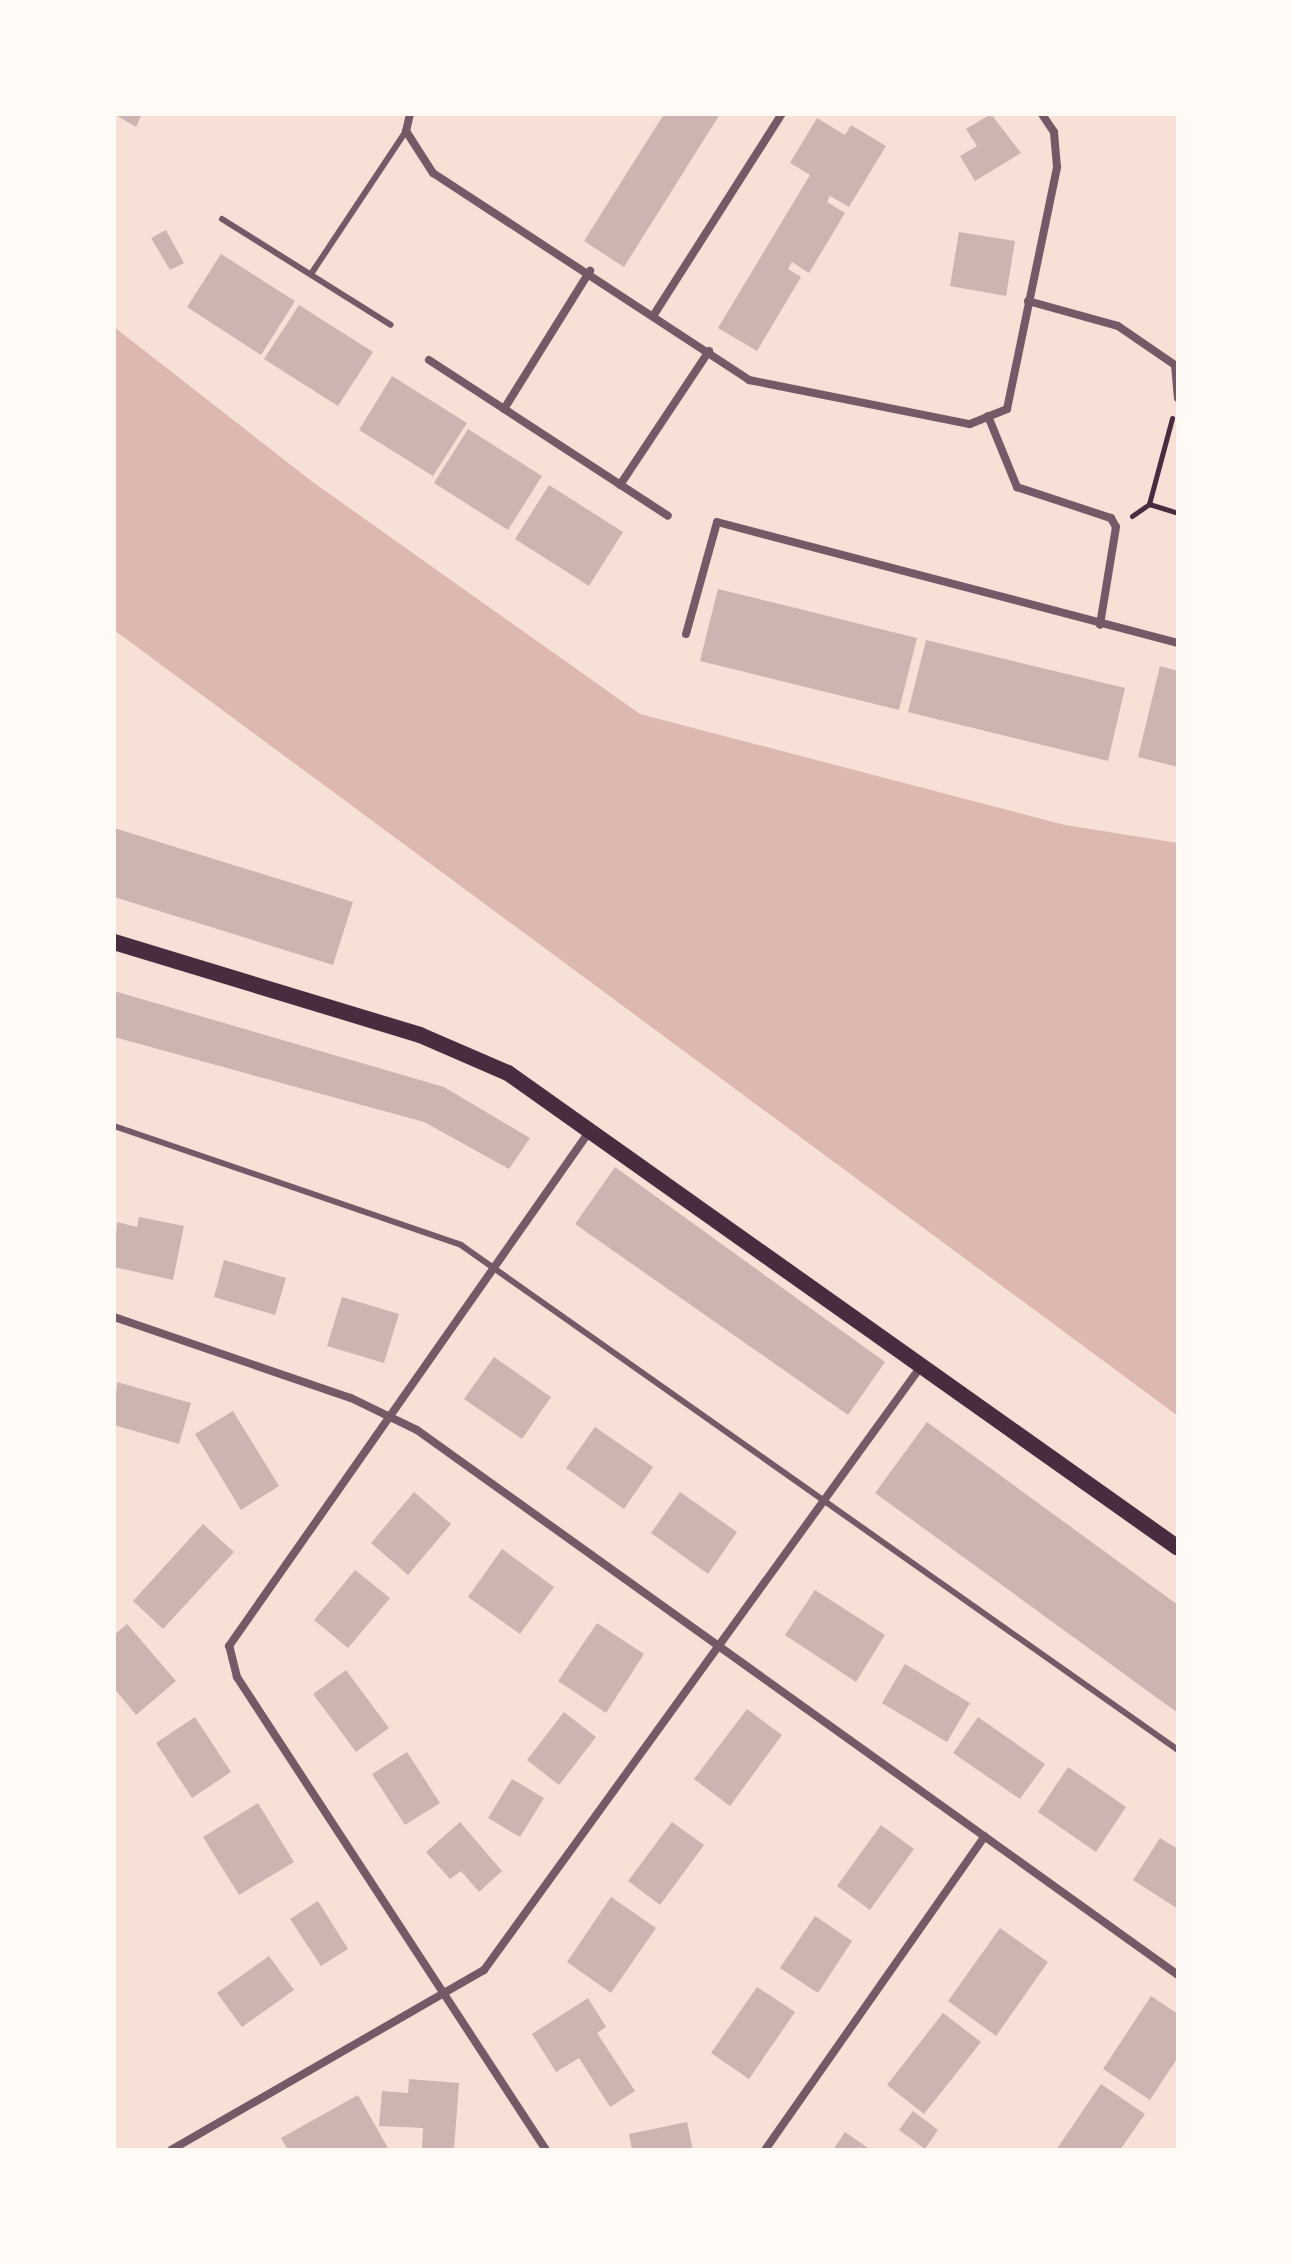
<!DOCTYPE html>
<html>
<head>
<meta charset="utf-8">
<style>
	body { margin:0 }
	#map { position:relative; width:1292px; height:2264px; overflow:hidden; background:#f7e1d7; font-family:Helvetica,sans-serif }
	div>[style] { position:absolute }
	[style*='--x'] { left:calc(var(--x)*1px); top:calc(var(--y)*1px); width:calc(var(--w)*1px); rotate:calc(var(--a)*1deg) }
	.water>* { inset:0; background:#dcb8b0 }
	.building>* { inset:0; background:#ccb4b1 }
	.path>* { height:5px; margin:-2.5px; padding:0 2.5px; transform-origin:2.5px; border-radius:2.5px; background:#4a2c40 }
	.service>* { height:6px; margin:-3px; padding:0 3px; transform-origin:3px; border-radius:3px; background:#755966 }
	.minor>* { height:8px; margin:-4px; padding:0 4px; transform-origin:4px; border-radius:4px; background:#755966 }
	.secondary>* { height:16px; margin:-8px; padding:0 8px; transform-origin:8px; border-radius:8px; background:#4a2c40 }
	span { translate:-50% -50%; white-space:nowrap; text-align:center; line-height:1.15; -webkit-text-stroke:8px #fffaf5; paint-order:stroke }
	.frame { position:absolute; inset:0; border:116px solid #fffaf5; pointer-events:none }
</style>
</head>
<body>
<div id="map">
	<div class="water">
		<i style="clip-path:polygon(114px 327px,314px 483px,640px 714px,1065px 825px,1178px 843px,1178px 1416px,114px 630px)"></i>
	</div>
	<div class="building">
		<i style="clip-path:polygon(114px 114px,142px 114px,136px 127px)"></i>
		<i style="clip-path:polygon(664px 114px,720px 114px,624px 267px,584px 241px)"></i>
		<i style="clip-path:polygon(991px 114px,1021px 153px,975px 181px,960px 156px,977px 146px,966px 129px)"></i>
		<i style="clip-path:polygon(817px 118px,845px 135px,851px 125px,886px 146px,849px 207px,830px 196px,827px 202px,845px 213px,809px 273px,792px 262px,788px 269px,801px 277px,757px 351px,718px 328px,810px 175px,790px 163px)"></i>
		<i style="clip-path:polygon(166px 230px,184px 263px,170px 270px,151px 238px)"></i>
		<i style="clip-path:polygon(959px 232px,1015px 241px,1006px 296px,950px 286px)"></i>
		<i style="clip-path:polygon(221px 254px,295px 301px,261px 355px,187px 307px)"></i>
		<i style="clip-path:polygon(299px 305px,373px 352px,338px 406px,264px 359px)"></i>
		<i style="clip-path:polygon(392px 376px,467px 423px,433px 476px,359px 430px)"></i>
		<i style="clip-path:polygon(468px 429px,542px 476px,508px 530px,434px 483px)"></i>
		<i style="clip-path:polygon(549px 485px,623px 532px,589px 586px,515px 539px)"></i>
		<i style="clip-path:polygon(718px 589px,917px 638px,899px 710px,700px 661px)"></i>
		<i style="clip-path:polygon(926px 640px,1125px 688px,1108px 761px,908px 712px)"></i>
		<i style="clip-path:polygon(1160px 666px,1178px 671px,1178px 767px,1138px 757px)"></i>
		<i style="clip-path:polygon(114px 828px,353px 902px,333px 965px,114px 897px)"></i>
		<i style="clip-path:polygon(114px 991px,444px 1087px,530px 1138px,509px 1169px,424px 1122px,114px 1037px)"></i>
		<i style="clip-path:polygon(615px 1167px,885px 1362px,848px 1415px,575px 1224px)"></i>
		<i style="clip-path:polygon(139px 1217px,184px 1226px,173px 1280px,114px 1267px,117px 1222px,137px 1227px)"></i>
		<i style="clip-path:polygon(224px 1260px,286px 1278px,275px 1315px,214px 1297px)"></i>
		<i style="clip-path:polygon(342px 1297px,399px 1314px,384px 1363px,327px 1346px)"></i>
		<i style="clip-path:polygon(494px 1357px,551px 1397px,522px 1439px,464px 1399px)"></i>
		<i style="clip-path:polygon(117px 1382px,191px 1403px,179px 1444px,114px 1425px)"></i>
		<i style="clip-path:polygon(233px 1411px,279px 1486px,241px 1510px,195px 1434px)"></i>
		<i style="clip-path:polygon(927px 1422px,1178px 1605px,1178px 1713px,875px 1493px)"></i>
		<i style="clip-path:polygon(595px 1427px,653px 1467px,624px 1509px,566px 1468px)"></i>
		<i style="clip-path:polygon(414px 1492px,451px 1524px,408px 1575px,371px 1543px)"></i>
		<i style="clip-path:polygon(680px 1492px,737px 1532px,708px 1574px,651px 1533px)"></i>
		<i style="clip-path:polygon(203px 1524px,234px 1552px,163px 1629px,133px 1601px)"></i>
		<i style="clip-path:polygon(502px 1549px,554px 1587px,520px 1634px,468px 1597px)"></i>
		<i style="clip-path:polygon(355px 1570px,390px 1598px,348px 1648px,314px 1620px)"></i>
		<i style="clip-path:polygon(815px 1590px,885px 1635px,856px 1682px,785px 1635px)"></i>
		<i style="clip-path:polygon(597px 1623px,644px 1654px,606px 1713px,558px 1681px)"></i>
		<i style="clip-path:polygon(127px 1624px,176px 1681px,136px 1715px,114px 1688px,114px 1635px)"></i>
		<i style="clip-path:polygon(905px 1664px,970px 1703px,947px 1742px,882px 1703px)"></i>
		<i style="clip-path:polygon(346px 1670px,389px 1728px,356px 1752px,313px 1694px)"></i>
		<i style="clip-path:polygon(747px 1709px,782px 1735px,730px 1806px,694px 1779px)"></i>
		<i style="clip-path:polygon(564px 1712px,596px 1737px,559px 1785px,527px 1760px)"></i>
		<i style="clip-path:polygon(195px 1717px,231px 1772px,192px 1798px,156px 1743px)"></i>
		<i style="clip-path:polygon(978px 1717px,1045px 1764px,1020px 1799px,953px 1753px)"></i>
		<i style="clip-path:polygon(407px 1752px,440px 1803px,405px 1825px,372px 1774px)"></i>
		<i style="clip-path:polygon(1068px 1767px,1126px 1807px,1096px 1852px,1038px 1812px)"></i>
		<i style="clip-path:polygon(512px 1779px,544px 1798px,520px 1837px,488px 1818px)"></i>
		<i style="clip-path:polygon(258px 1803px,294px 1862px,239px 1895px,203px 1837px)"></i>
		<i style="clip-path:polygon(460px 1822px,502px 1871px,479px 1892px,461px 1871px,450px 1879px,426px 1852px)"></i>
		<i style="clip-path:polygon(672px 1822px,704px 1845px,660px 1905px,628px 1881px)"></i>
		<i style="clip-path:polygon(881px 1825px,914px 1849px,870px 1910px,837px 1886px)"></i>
		<i style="clip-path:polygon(1160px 1838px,1178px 1849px,1178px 1909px,1133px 1880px)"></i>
		<i style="clip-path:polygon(611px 1897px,656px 1928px,611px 1993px,567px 1962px)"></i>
		<i style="clip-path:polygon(318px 1901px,348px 1949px,321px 1966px,290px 1919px)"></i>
		<i style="clip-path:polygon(815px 1916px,852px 1941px,818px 1993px,780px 1968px)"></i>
		<i style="clip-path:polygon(1000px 1928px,1048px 1962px,996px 2036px,948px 2001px)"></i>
		<i style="clip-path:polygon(269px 1956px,294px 1990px,242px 2027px,217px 1993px)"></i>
		<i style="clip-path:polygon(757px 1987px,795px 2012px,749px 2079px,711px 2053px)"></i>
		<i style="clip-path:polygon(1151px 1996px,1178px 2014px,1178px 2057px,1150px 2100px,1103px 2069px)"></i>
		<i style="clip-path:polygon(588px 1998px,606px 2027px,597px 2033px,635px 2091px,610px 2107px,579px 2058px,556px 2072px,532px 2034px)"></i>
		<i style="clip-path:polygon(943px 2013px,981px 2042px,924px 2114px,887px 2085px)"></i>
		<i style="clip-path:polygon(409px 2079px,459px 2083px,454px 2150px,422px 2150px,423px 2128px,379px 2126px,382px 2091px,408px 2093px)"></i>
		<i style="clip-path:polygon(1101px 2084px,1145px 2114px,1120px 2150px,1056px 2150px)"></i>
		<i style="clip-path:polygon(358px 2095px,389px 2150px,288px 2150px,281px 2138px)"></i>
		<i style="clip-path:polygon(913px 2111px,938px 2130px,925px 2149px,899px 2130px)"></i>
		<i style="clip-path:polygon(687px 2122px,693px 2150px,632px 2150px,629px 2134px)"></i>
		<i style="clip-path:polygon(845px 2132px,871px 2150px,833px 2150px)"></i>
	</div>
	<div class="path">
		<i style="--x:1149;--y:504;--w:30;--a:17"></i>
		<i style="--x:1132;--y:516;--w:21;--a:-35"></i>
		<i style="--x:1149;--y:504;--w:89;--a:-75"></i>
	</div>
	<div class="service">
		<i style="--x:222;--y:219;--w:199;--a:32.1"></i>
		<i style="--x:311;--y:274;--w:172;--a:-56.4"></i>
		<i style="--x:114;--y:1126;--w:367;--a:18.9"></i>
		<i style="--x:461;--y:1245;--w:877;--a:35.16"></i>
	</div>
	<div class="minor">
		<i style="--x:410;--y:114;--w:17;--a:103"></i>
		<i style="--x:406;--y:131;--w:50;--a:57.3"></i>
		<i style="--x:433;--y:173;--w:378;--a:33.2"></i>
		<i style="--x:749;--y:380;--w:225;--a:11.3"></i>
		<i style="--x:970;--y:424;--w:40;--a:-22"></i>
		<i style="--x:1007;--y:409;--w:247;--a:-78.3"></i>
		<i style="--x:1057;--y:167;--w:35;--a:-95"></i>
		<i style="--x:1054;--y:132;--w:22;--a:-124"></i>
		<i style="--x:1028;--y:301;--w:93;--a:15.5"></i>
		<i style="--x:1118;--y:326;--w:69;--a:34.4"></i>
		<i style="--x:1175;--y:365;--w:33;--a:85"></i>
		<i style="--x:655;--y:313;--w:236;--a:-57.5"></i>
		<i style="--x:429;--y:360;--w:285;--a:33.1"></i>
		<i style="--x:504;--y:409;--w:163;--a:-58.1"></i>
		<i style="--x:988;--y:416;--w:77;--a:67.8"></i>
		<i style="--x:1017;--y:487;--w:99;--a:18.3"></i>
		<i style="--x:1111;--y:518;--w:10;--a:61"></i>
		<i style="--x:1116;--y:527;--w:99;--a:99.3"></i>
		<i style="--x:620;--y:485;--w:161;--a:-56.4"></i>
		<i style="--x:686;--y:634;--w:116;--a:-74.5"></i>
		<i style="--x:717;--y:522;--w:477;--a:14.7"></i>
		<i style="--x:114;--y:1317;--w:250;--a:18.9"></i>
		<i style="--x:351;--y:1398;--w:73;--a:25.9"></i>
		<i style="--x:417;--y:1430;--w:936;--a:35.61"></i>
		<i style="--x:171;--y:2150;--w:361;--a:-29.9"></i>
		<i style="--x:484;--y:1970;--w:747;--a:-54.1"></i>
		<i style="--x:546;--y:2150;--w:565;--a:-123.16"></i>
		<i style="--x:237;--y:1677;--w:32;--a:-104"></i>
		<i style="--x:229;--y:1646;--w:631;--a:-55"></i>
		<i style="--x:765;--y:2150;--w:383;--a:-55"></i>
	</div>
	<div class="secondary">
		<i style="--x:114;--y:942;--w:320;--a:16.9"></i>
		<i style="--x:420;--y:1035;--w:96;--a:23.4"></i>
		<i style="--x:508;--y:1073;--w:821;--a:35.33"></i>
	</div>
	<div class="frame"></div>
</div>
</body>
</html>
